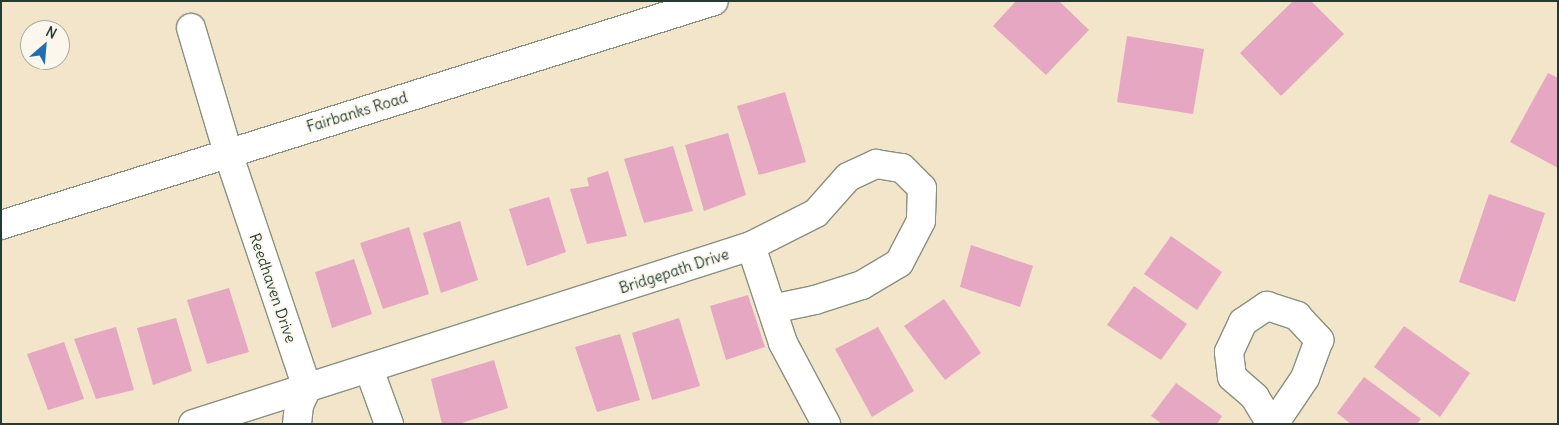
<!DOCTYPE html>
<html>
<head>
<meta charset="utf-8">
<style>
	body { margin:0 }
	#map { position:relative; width:1559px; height:425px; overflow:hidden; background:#f2e5ca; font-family:Delius,sans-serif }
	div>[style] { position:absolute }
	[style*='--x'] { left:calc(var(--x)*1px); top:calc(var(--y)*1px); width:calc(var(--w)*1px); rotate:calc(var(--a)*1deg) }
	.building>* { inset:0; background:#e6a7c3 }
	.roads { filter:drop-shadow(1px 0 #88917f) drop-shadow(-1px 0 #88917f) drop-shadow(0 1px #88917f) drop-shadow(0 -1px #88917f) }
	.street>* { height:28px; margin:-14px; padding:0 14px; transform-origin:14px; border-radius:14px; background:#fff }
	span { translate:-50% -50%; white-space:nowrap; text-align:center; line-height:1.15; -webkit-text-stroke:4px #fbf7ec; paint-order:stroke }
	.street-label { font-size:15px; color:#1f3d34 }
	.frame { position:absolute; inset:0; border:2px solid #1f3d34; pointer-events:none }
	.north { position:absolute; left:20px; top:20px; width:50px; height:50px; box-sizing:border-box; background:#fbf7ec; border:1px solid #a3ada2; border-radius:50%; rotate:27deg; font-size:14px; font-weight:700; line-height:20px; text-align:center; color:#1f3d34 }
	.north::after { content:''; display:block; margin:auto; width:18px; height:22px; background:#1f6fb2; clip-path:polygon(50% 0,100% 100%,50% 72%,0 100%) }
</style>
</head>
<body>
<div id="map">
	<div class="building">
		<i style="clip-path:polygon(1016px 1px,1059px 1px,1089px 30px,1046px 75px,993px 26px)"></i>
		<i style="clip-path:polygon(1293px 1px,1311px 1px,1344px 34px,1281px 96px,1240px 53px)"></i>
		<i style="clip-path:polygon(1127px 36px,1204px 49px,1193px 114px,1117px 102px)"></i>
		<i style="clip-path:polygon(1548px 73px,1558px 78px,1558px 168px,1510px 142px)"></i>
		<i style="clip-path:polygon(785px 92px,806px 162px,759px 175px,737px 106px)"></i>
		<i style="clip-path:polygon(728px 133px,746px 195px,704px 211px,685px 145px)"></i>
		<i style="clip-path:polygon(673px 146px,693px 211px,644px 223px,624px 159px)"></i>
		<i style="clip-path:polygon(608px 171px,627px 236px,587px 244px,570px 189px,589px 186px,587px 178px)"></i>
		<i style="clip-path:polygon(1489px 194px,1545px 213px,1515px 302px,1459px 282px)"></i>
		<i style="clip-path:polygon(549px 197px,566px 252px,527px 266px,509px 209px)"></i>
		<i style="clip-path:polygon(460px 221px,478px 280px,441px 293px,423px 233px)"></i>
		<i style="clip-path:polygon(409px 227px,429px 294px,383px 309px,360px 243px)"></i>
		<i style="clip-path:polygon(1171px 236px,1222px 272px,1197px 310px,1144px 274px)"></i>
		<i style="clip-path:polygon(971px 245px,1033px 266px,1020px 307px,960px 287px)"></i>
		<i style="clip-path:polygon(354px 259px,372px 314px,332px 328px,315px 272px)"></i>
		<i style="clip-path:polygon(1134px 286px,1187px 324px,1161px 360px,1107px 325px)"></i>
		<i style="clip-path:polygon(229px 288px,249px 352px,207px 364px,187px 300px)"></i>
		<i style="clip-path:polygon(748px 295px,765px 347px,726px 360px,710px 306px)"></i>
		<i style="clip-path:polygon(944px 299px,981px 353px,945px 380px,904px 326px)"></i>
		<i style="clip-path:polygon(176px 318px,192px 371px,153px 385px,137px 328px)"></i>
		<i style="clip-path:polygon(679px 318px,700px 386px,652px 400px,632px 333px)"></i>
		<i style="clip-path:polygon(1404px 326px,1470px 373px,1440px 417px,1374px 367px)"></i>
		<i style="clip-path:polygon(116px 327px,134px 390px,96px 399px,74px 339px)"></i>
		<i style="clip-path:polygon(878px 327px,914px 391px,872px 417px,835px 349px)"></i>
		<i style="clip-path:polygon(620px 334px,640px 400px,597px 412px,575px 347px)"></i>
		<i style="clip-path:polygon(64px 342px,84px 399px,48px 410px,27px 354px)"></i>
		<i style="clip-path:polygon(494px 360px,508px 408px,459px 424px,442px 424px,431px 379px)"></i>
		<i style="clip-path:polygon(1364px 377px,1421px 419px,1417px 424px,1351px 424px,1337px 413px)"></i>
		<i style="clip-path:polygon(1176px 383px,1222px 416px,1217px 424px,1162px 424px,1151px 416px)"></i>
	</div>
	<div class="roads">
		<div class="street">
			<i style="--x:191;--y:28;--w:130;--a:73.5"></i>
			<i style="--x:228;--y:153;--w:248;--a:71.4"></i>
			<i style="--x:307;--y:388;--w:19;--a:115"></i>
			<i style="--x:299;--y:405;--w:19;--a:96"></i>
			<i style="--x:1;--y:225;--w:747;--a:-17.44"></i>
			<i style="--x:751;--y:246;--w:102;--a:71.7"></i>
			<i style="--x:783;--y:343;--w:92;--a:62"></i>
			<i style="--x:369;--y:369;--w:59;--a:70"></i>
			<i style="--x:193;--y:424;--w:586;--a:-17.69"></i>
			<i style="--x:751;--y:246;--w:73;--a:-26.9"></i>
			<i style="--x:816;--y:213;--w:48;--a:-48.4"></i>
			<i style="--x:848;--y:177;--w:31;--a:-25"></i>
			<i style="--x:876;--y:164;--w:26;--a:9"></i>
			<i style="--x:902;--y:168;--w:28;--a:45"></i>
			<i style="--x:922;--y:188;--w:33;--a:92"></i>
			<i style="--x:921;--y:221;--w:47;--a:117.6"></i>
			<i style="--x:899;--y:263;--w:43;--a:149.3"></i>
			<i style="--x:862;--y:285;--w:49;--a:162.3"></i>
			<i style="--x:815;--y:300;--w:44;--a:168.2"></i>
			<i style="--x:1271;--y:424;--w:31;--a:-121"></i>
			<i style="--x:1255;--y:397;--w:30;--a:-139"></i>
			<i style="--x:1232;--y:377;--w:25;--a:-97"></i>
			<i style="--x:1229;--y:352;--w:33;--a:-65"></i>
			<i style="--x:1243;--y:322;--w:29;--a:-34"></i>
			<i style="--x:1267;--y:306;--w:32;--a:18"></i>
			<i style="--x:1297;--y:316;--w:33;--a:47"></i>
			<i style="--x:1319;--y:340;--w:40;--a:110.2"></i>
			<i style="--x:1305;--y:378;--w:55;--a:124"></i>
		</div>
	</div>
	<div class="street-label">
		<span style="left:357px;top:112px;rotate:-17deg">Fairbanks Road</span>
		<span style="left:674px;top:271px;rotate:-18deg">Bridgepath Drive</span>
		<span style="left:273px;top:288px;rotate:71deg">Reedhaven Drive</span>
	</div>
	<div class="frame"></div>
	<div class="north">N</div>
</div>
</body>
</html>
